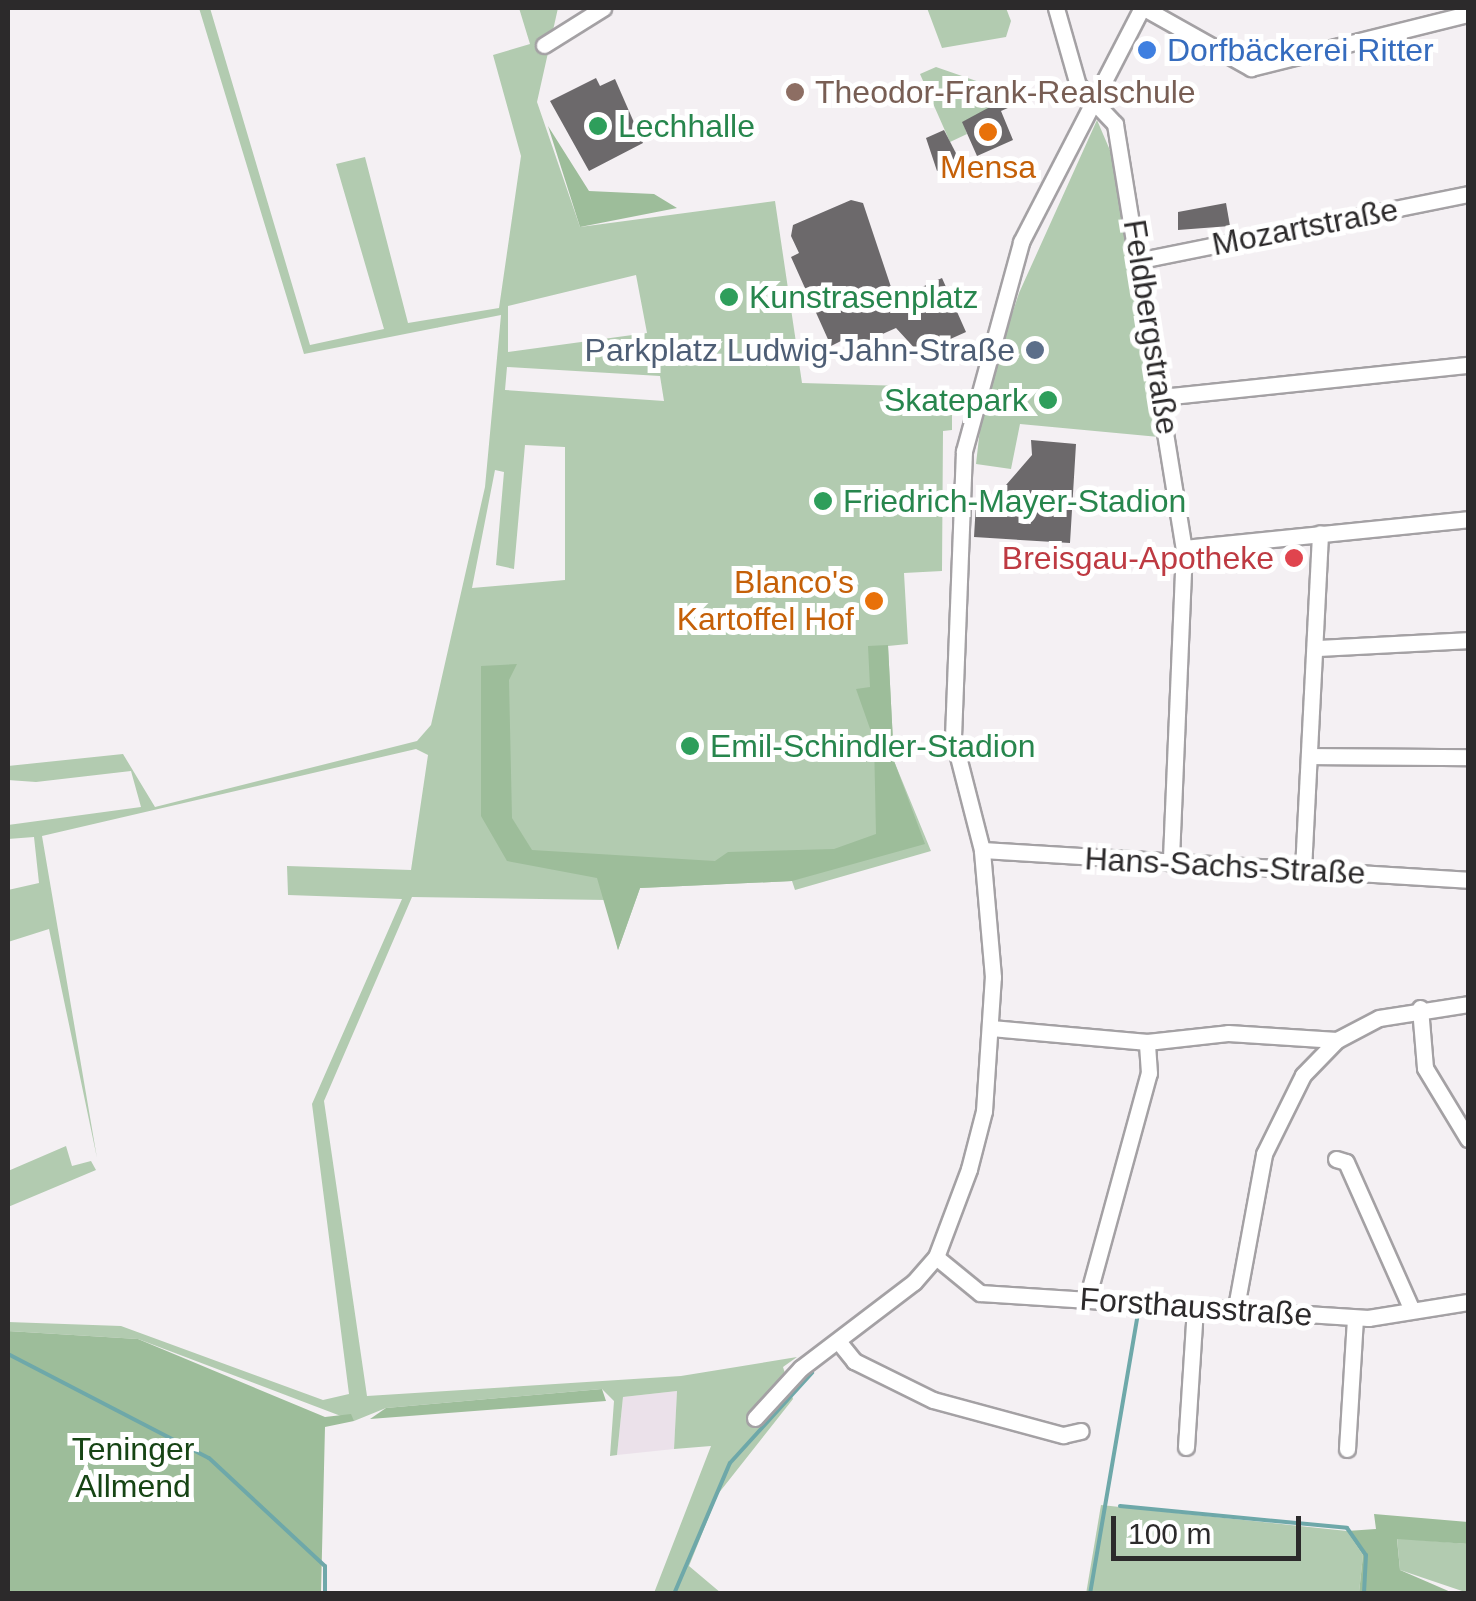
<!DOCTYPE html>
<html>
<head>
<meta charset="utf-8">
<style>
	body { margin:0 }
	#map { position:relative; width:1476px; height:1601px; overflow:hidden; background:#f4f0f3; font-family:Arial,sans-serif }
	div>[style] { position:absolute }
	[style*='--x'] { left:calc(var(--x)*1px); top:calc(var(--y)*1px); width:calc(var(--w)*1px); rotate:calc(var(--a)*1deg) }
	.built>* { inset:0; background:#ebe1ea }
	.green>* { inset:0; background:#b2cbb0 }
	.forest>* { inset:0; background:#9dbd9a }
	.stream>* { height:4px; margin:-2px; padding:0 2px; transform-origin:2px; border-radius:2px; background:#6ea8a9 }
	.building>* { inset:0; background:#6c696b }
	.roads { filter:drop-shadow(2px 0 #a4a1a4) drop-shadow(-2px 0 #a4a1a4) drop-shadow(0 2px #a4a1a4) drop-shadow(0 -2px #a4a1a4) }
	.minor>* { height:15px; margin:-7.5px; padding:0 7.5px; transform-origin:7.5px; border-radius:7.5px; background:#fff }
	.dots>* { width:28px; height:28px; translate:-50% -50%; box-sizing:border-box; border:5px solid #fff; border-radius:50% }
	span { translate:-50% -50%; white-space:nowrap; text-align:center; line-height:1.15; -webkit-text-stroke:10px #fff; paint-order:stroke }
	.shop-label { font-size:32px; color:#366cbe }
	.left { translate:0 -50%; text-align:left }
	.education-label { font-size:32px; color:#785e54 }
	.leisure-label { font-size:32px; color:#27864d }
	.right { translate:-100% -50%; text-align:right }
	.food-label { font-size:32px; color:#c56008 }
	.street-label { font-size:32px; color:#2c2a2b }
	.service-label { font-size:32px; color:#4e5e75 }
	.health-label { font-size:32px; color:#be3a42 }
	.park-label { font-size:32px; color:#164414 }
	.frame { position:absolute; inset:0; border:10px solid #2c2a2b; pointer-events:none }
	.scale { position:absolute; left:1111px; top:1516px; width:190px; height:45px; box-sizing:border-box; border:5px solid #2c2a2b; border-top:0; padding-left:12px; font-size:30px; line-height:35px; white-space:nowrap; color:#2c2a2b; -webkit-text-stroke:8px #fff; paint-order:stroke }
</style>
</head>
<body>
<div id="map">
	<div class="built">
		<i style="clip-path:polygon(677px 1391px,674px 1449px,617px 1455px,623px 1397px)"></i>
	</div>
	<div class="green">
		<i style="clip-path:polygon(evenodd,199px 8px,210px 8px,310px 345px,384px 329px,336px 164px,365px 157px,408px 323px,499px 308px,521px 156px,493px 55px,530px 44px,519px 8px,558px 8px,537px 102px,580px 227px,775px 201px,802px 383px,904px 386px,926px 408px,952px 408px,952px 430px,943px 431px,942px 571px,904px 573px,908px 644px,888px 646px,894px 761px,931px 851px,795px 890px,792px 881px,640px 888px,618px 950px,606px 900px,412px 897px,324px 1101px,367px 1396px,681px 1376px,797px 1357px,783px 1367px,793px 1399px,718px 1494px,689px 1566px,721px 1593px,654px 1593px,711px 1446px,674px 1449px,677px 1391px,623px 1397px,617px 1455px,610px 1456px,614px 1401px,602px 1389px,386px 1408px,354px 1421px,138px 1339px,8px 1331px,8px 1322px,121px 1326px,323px 1400px,349px 1394px,312px 1104px,402px 899px,288px 895px,287px 866px,411px 870px,428px 755px,416px 749px,42px 836px,97px 1158px,49px 929px,8px 942px,8px 890px,39px 883px,34px 837px,8px 839px,8px 825px,141px 807px,131px 771px,36px 782px,8px 780px,8px 766px,123px 754px,155px 807px,417px 741px,431px 725px,485px 487px,501px 315px,304px 354px,199px 8px,636px 275px,647px 333px,508px 352px,508px 306px,636px 275px,199px 8px,507px 367px,660px 376px,664px 401px,505px 390px,507px 367px,199px 8px,525px 445px,565px 447px,565px 580px,472px 588px,495px 470px,504px 472px,496px 565px,514px 569px,525px 445px)"></i>
		<i style="clip-path:polygon(927px 8px,1006px 8px,1011px 21px,1006px 37px,942px 48px)"></i>
		<i style="clip-path:polygon(936px 67px,988px 85px,998px 106px,963px 122px,967px 134px,950px 142px,920px 74px)"></i>
		<i style="clip-path:polygon(1097px 120px,1118px 169px,1159px 437px,1020px 424px,1011px 469px,976px 464px,983px 402px,1019px 293px)"></i>
		<i style="clip-path:polygon(66px 1146px,72px 1166px,91px 1161px,96px 1170px,8px 1207px,8px 1171px)"></i>
		<i style="clip-path:polygon(1101px 1505px,1347px 1531px,1363px 1555px,1359px 1593px,1086px 1594px)"></i>
		<i style="clip-path:polygon(1397px 1538px,1468px 1544px,1468px 1593px,1400px 1570px)"></i>
	</div>
	<div class="forest">
		<i style="clip-path:polygon(548px 126px,589px 191px,654px 194px,677px 208px,580px 227px)"></i>
		<i style="clip-path:polygon(888px 645px,894px 761px,925px 844px,792px 881px,640px 888px,618px 950px,597px 878px,507px 861px,481px 816px,481px 666px,517px 664px,509px 680px,512px 818px,532px 850px,715px 861px,728px 852px,834px 849px,876px 834px,874px 740px,856px 689px,870px 687px,868px 646px)"></i>
		<i style="clip-path:polygon(8px 1331px,138px 1339px,325px 1417px,351px 1414px,354px 1421px,325px 1427px,321px 1593px,8px 1593px)"></i>
		<i style="clip-path:polygon(602px 1389px,606px 1401px,370px 1419px,386px 1408px)"></i>
		<i style="clip-path:polygon(1374px 1514px,1468px 1522px,1468px 1544px,1397px 1539px,1400px 1570px,1453px 1593px,1359px 1593px,1363px 1555px,1347px 1531px,1376px 1529px)"></i>
	</div>
	<div class="stream">
		<i style="--x:8;--y:1354;--w:226;--a:27.4"></i>
		<i style="--x:209;--y:1458;--w:158;--a:43"></i>
		<i style="--x:325;--y:1566;--w:28;--a:90"></i>
		<i style="--x:1120;--y:1506;--w:228;--a:5.5"></i>
		<i style="--x:1347;--y:1528;--w:33;--a:55"></i>
		<i style="--x:1366;--y:1555;--w:39;--a:93"></i>
		<i style="--x:674;--y:1594;--w:142;--a:-66.9"></i>
		<i style="--x:730;--y:1463;--w:122;--a:-47.7"></i>
		<i style="--x:1090;--y:1594;--w:284;--a:-80.3"></i>
	</div>
	<div class="building">
		<i style="clip-path:polygon(596px 78px,600px 86px,615px 79px,643px 143px,589px 171px,550px 101px)"></i>
		<i style="clip-path:polygon(1014px 94px,1019px 103px,1001px 111px,1013px 140px,977px 156px,962px 122px)"></i>
		<i style="clip-path:polygon(944px 130px,960px 161px,937px 171px,926px 138px)"></i>
		<i style="clip-path:polygon(851px 200px,863px 203px,895px 299px,942px 278px,966px 332px,919px 353px,896px 328px,851px 348px,847px 338px,831px 346px,791px 257px,799px 253px,791px 236px,793px 225px)"></i>
		<i style="clip-path:polygon(1226px 203px,1230px 226px,1178px 230px,1178px 212px)"></i>
		<i style="clip-path:polygon(1031px 440px,1076px 444px,1070px 543px,974px 537px,976px 503px,1006px 485px,1032px 455px)"></i>
	</div>
	<div class="roads">
		<div class="minor">
			<i style="--x:1056;--y:8;--w:80;--a:74.1"></i>
			<i style="--x:1078;--y:85;--w:54;--a:46.5"></i>
			<i style="--x:1115;--y:124;--w:430;--a:80.8"></i>
			<i style="--x:1184;--y:548;--w:315;--a:92.4"></i>
			<i style="--x:1144;--y:8;--w:123;--a:29.3"></i>
			<i style="--x:1251;--y:68;--w:224;--a:-14"></i>
			<i style="--x:544;--y:45;--w:70;--a:-32.1"></i>
			<i style="--x:1141;--y:260;--w:334;--a:-11.4"></i>
			<i style="--x:1162;--y:397;--w:308;--a:-6"></i>
			<i style="--x:1184;--y:548;--w:285;--a:-5.8"></i>
			<i style="--x:1316;--y:648;--w:152;--a:-3"></i>
			<i style="--x:1310;--y:756;--w:158;--a:0.4"></i>
			<i style="--x:982;--y:850;--w:487;--a:3.5"></i>
			<i style="--x:1303;--y:870;--w:337;--a:-87.1"></i>
			<i style="--x:1420;--y:1008;--w:60;--a:85.2"></i>
			<i style="--x:1425;--y:1068;--w:83;--a:58.8"></i>
			<i style="--x:991;--y:1028;--w:157;--a:5.1"></i>
			<i style="--x:1147;--y:1042;--w:81;--a:-6.3"></i>
			<i style="--x:1228;--y:1033;--w:109;--a:3.7"></i>
			<i style="--x:1336;--y:1159;--w:10;--a:17"></i>
			<i style="--x:1346;--y:1162;--w:162;--a:66"></i>
			<i style="--x:936;--y:1257;--w:57;--a:39.3"></i>
			<i style="--x:980;--y:1293;--w:389;--a:3.7"></i>
			<i style="--x:1368;--y:1318;--w:101;--a:-9.1"></i>
			<i style="--x:1087;--y:1299;--w:234;--a:-74.7"></i>
			<i style="--x:1149;--y:1073;--w:31;--a:-94"></i>
			<i style="--x:1236;--y:1307;--w:156;--a:-79.6"></i>
			<i style="--x:1264;--y:1154;--w:88;--a:-63.7"></i>
			<i style="--x:1303;--y:1075;--w:49;--a:-45.8"></i>
			<i style="--x:1337;--y:1040;--w:47;--a:-27.6"></i>
			<i style="--x:1379;--y:1018;--w:90;--a:-8.9"></i>
			<i style="--x:838;--y:1341;--w:26;--a:51"></i>
			<i style="--x:854;--y:1361;--w:88;--a:26.3"></i>
			<i style="--x:933;--y:1400;--w:135;--a:15.1"></i>
			<i style="--x:1063;--y:1435;--w:18;--a:-13"></i>
			<i style="--x:755;--y:1418;--w:68;--a:-47.4"></i>
			<i style="--x:801;--y:1368;--w:142;--a:-37.3"></i>
			<i style="--x:914;--y:1282;--w:33;--a:-49"></i>
			<i style="--x:936;--y:1257;--w:94;--a:-69.4"></i>
			<i style="--x:969;--y:1169;--w:60;--a:-75.5"></i>
			<i style="--x:984;--y:1111;--w:134;--a:-86.2"></i>
			<i style="--x:993;--y:977;--w:127;--a:-95"></i>
			<i style="--x:982;--y:850;--w:117;--a:-104.4"></i>
			<i style="--x:953;--y:737;--w:286;--a:-87.8"></i>
			<i style="--x:964;--y:451;--w:217;--a:-74.7"></i>
			<i style="--x:1021;--y:242;--w:263;--a:-62.7"></i>
			<i style="--x:1186;--y:1447;--w:141;--a:-86.3"></i>
			<i style="--x:1347;--y:1449;--w:131;--a:-86.5"></i>
		</div>
	</div>
	<div class="dots">
		<i style="left:1147px;top:50px;background:#3f7fe0"></i>
		<i style="left:795px;top:92px;background:#8d6e63"></i>
		<i style="left:598px;top:126px;background:#2e9e5b"></i>
		<i style="left:988px;top:132px;background:#e8710a"></i>
		<i style="left:729px;top:297px;background:#2e9e5b"></i>
		<i style="left:1035px;top:350px;background:#5c6f8a"></i>
		<i style="left:1048px;top:400px;background:#2e9e5b"></i>
		<i style="left:823px;top:501px;background:#2e9e5b"></i>
		<i style="left:1294px;top:558px;background:#e0444e"></i>
		<i style="left:874px;top:601px;background:#e8710a"></i>
		<i style="left:690px;top:746px;background:#2e9e5b"></i>
	</div>
	<div class="shop-label">
		<span class="left" style="left:1167px;top:50px">Dorfbäckerei Ritter</span>
	</div>
	<div class="education-label">
		<span class="left" style="left:815px;top:92px">Theodor-Frank-Realschule</span>
	</div>
	<div class="leisure-label">
		<span class="left" style="left:618px;top:126px">Lechhalle</span>
		<span class="left" style="left:749px;top:297px">Kunstrasenplatz</span>
		<span class="right" style="left:1028px;top:400px">Skatepark</span>
		<span class="left" style="left:843px;top:501px">Friedrich-Mayer-Stadion</span>
		<span class="left" style="left:710px;top:746px">Emil-Schindler-Stadion</span>
	</div>
	<div class="food-label">
		<span style="left:988px;top:167px">Mensa</span>
		<span class="right" style="left:854px;top:601px">Blanco's<br>Kartoffel Hof</span>
	</div>
	<div class="street-label">
		<span style="left:1305px;top:227px;rotate:-11deg">Mozartstraße</span>
		<span style="left:1151px;top:327px;rotate:81deg">Feldbergstraße</span>
		<span style="left:1225px;top:866px;rotate:3deg">Hans-Sachs-Straße</span>
		<span style="left:1196px;top:1307px;rotate:4deg">Forsthausstraße</span>
	</div>
	<div class="service-label">
		<span class="right" style="left:1015px;top:350px">Parkplatz Ludwig-Jahn-Straße</span>
	</div>
	<div class="health-label">
		<span class="right" style="left:1274px;top:558px">Breisgau-Apotheke</span>
	</div>
	<div class="park-label">
		<span style="left:133px;top:1468px">Teninger<br>Allmend</span>
	</div>
	<div class="frame"></div>
	<div class="scale">100 m</div>
</div>
</body>
</html>
